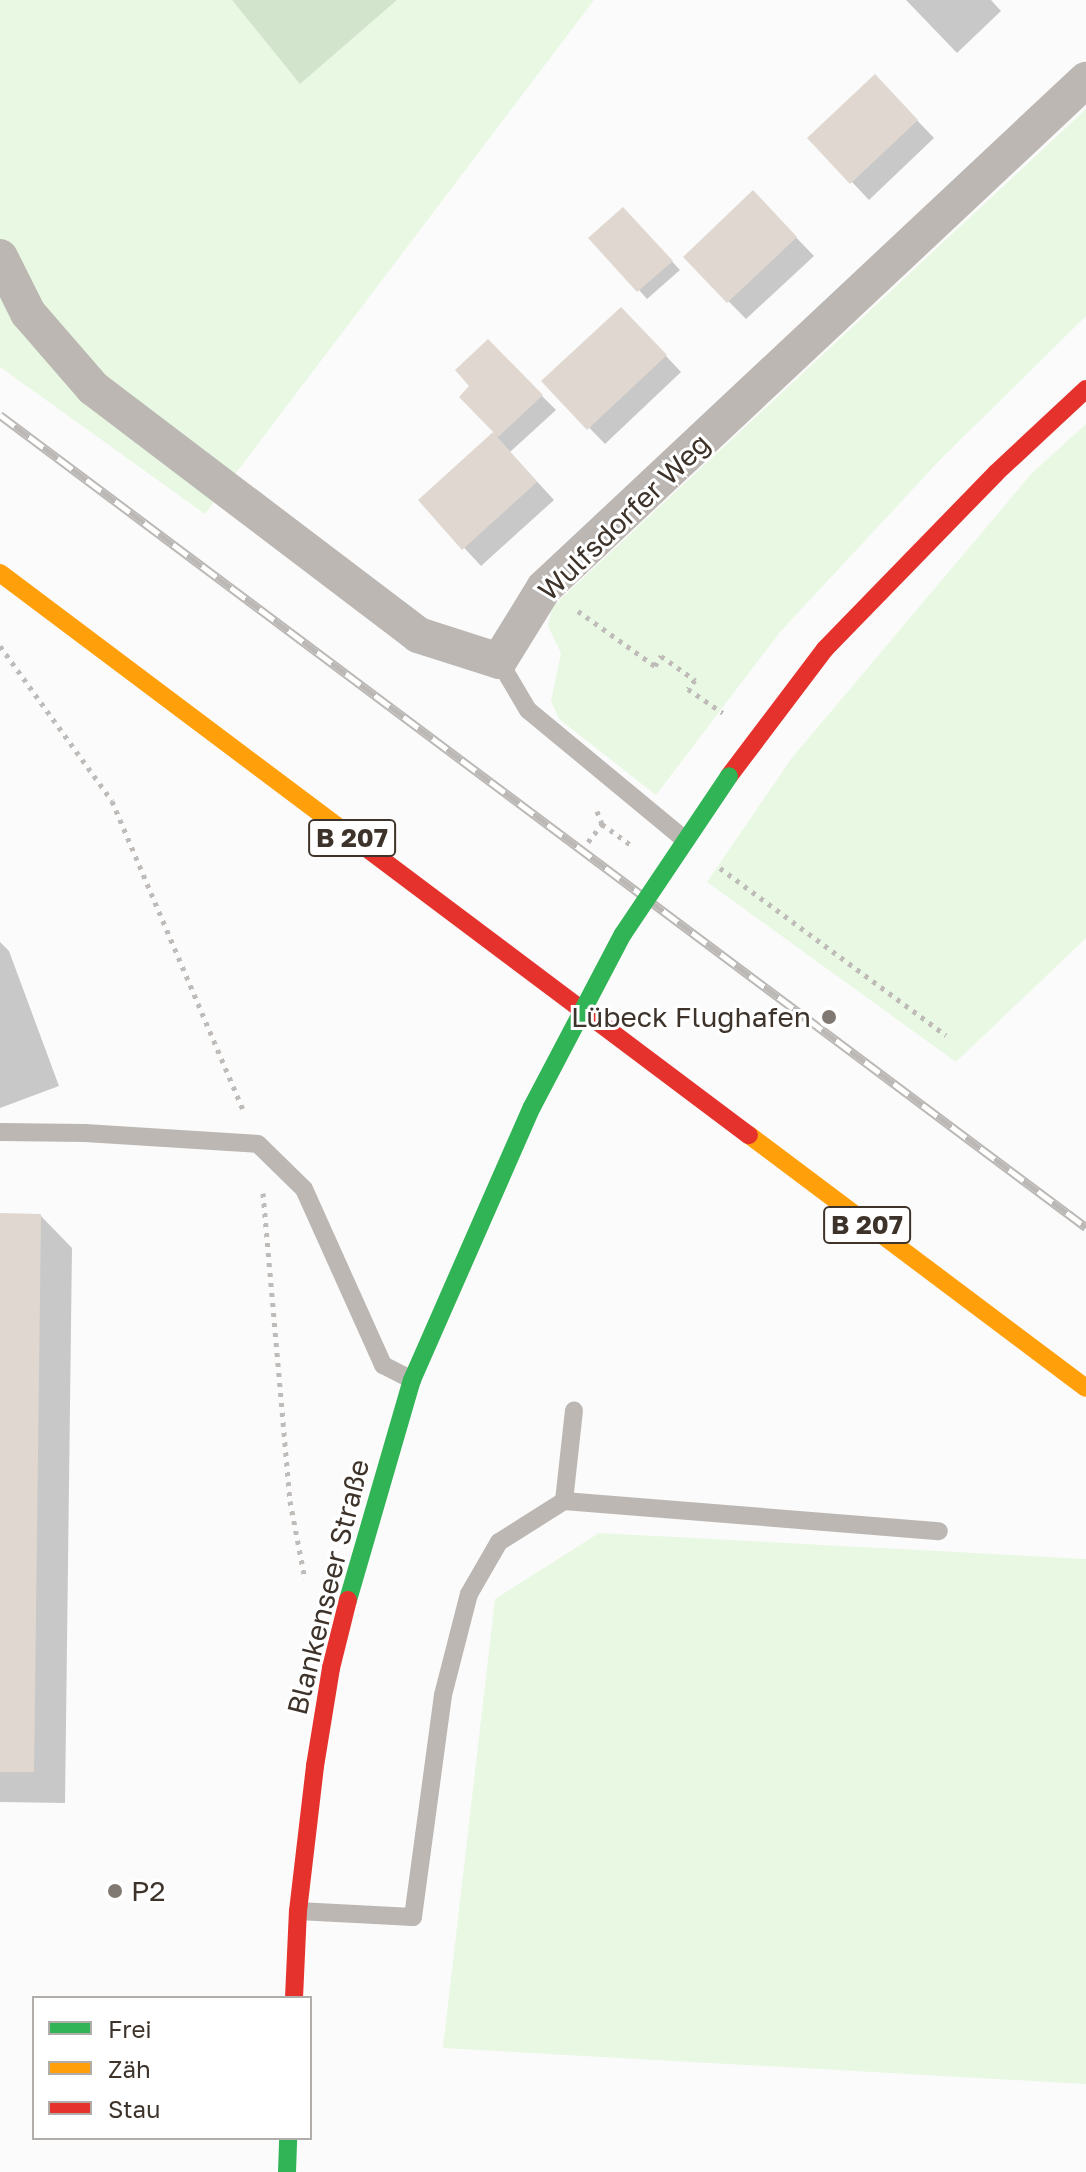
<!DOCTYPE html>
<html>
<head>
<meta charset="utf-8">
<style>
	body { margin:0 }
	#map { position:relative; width:1086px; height:2172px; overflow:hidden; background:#fbfbfb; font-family:"Golos Text",sans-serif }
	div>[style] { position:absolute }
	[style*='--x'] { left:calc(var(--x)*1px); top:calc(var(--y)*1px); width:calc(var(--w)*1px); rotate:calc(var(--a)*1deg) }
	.green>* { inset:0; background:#e8f8e3 }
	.forest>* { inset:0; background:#d2e4cb }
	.shadow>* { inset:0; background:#0003 }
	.building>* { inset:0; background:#e0d8d0 }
	.path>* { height:5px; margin-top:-2.5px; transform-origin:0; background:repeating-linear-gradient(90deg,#bfbbb9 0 4px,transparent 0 10px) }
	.lane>* { height:18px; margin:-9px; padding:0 9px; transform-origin:9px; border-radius:9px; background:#bcb7b3 }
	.street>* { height:36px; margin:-18px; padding:0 18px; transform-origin:18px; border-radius:18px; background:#bcb7b3 }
	.fast>* { height:18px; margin:-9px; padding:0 9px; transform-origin:9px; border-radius:9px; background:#30b455 }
	.slow>* { height:18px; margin:-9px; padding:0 9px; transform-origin:9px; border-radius:9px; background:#ff9f0a }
	.jam>* { height:18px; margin:-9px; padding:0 9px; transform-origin:9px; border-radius:9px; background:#e5322d }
	.rail>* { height:9px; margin-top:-4.5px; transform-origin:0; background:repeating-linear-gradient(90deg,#fff 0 18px,#bbb8b5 0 36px); box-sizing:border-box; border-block:2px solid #bbb8b5 }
	.fast-bridge>* { height:18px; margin:-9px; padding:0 9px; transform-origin:9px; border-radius:9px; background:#30b455 }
	.dots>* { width:22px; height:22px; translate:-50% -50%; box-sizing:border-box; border:4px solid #fff; border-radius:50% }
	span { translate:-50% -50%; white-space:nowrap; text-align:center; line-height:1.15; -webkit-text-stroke:6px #fff; paint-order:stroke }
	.shield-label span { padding:2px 6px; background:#fff; border:2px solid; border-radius:6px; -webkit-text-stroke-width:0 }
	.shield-label { font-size:26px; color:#3d332a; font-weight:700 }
	.street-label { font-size:28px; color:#3d332a }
	.poi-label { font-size:28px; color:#3d332a }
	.right { translate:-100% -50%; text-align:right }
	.left { translate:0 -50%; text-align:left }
	.legend { position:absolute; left:32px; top:1996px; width:280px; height:144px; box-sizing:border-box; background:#fff; border:2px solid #b1adaa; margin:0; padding:10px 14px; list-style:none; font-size:24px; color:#3d332a }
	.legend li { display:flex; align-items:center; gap:16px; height:40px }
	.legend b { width:40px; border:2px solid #b1adaa }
</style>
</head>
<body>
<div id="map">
	<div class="green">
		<i style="clip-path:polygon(0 0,232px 0,300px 84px,397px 0,594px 0,205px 514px,0 367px)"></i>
		<i style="clip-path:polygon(1086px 109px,1086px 316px,938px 462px,780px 632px,656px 795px,559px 719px,551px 701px,561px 653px,548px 626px,552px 607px)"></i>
		<i style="clip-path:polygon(1086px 424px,1086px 938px,956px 1062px,707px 882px,791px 759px,1032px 473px)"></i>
		<i style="clip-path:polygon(599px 1533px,1086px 1559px,1086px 2084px,443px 2048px,495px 1599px)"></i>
	</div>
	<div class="forest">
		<i style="clip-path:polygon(232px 0,397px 0,300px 84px)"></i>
	</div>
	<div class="shadow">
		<i style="clip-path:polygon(906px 0,991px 0,1001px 11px,957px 53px)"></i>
		<i style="clip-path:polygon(892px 94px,934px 138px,869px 200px,852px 182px)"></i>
		<i style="clip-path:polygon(753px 193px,814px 256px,746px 319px,685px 257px)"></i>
		<i style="clip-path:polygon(632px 218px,680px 270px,647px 299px,639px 290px)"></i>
		<i style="clip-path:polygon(637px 325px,681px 372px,605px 444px,544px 381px)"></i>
		<i style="clip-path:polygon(488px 342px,556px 410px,510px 452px,554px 500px,481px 566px,421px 501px,496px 433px,472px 386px)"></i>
		<i style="clip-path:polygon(0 942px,9px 951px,59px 1086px,0 1108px)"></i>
		<i style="clip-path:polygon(0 1215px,41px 1216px,72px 1248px,65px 1803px,0 1802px)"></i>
	</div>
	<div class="building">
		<i style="clip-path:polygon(875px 74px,918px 120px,850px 184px,807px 138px)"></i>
		<i style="clip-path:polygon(753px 190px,797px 237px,727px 303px,683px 257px)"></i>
		<i style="clip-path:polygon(623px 207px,673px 261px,637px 292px,588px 238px)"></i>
		<i style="clip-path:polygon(621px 307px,667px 355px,587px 430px,541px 381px)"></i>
		<i style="clip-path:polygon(488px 339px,543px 395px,498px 437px,459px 397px,469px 386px,455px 370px)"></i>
		<i style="clip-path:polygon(493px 432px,537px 482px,462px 550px,418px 500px)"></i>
		<i style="clip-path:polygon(0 1213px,41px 1214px,34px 1772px,0 1772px)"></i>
	</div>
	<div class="path">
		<i style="--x:578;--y:611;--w:95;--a:35.5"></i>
		<i style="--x:655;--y:666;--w:12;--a:-59"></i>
		<i style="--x:661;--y:656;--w:42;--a:35.2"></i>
		<i style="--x:695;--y:680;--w:11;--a:128"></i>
		<i style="--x:688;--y:689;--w:42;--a:34.4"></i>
		<i style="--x:0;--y:646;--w:191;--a:54.1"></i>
		<i style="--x:112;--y:801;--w:336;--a:67"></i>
		<i style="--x:597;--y:811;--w:14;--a:69"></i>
		<i style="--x:588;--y:842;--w:23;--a:-52"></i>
		<i style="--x:602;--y:824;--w:36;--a:36"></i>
		<i style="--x:720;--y:868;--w:281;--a:36.5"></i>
		<i style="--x:263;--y:1193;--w:309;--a:85"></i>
		<i style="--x:290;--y:1501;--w:80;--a:79.2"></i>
	</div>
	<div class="lane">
		<i style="--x:499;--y:661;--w:57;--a:59.4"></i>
		<i style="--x:528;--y:710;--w:204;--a:39.6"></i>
		<i style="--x:0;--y:1132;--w:85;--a:0.7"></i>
		<i style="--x:85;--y:1133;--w:173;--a:3.6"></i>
		<i style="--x:258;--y:1144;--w:64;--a:44.4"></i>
		<i style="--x:304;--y:1189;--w:193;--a:65.8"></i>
		<i style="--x:383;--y:1365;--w:33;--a:27"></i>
		<i style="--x:564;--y:1501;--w:91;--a:-83.7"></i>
		<i style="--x:298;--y:1911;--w:115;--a:3"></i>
		<i style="--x:413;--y:1917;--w:224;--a:-82.3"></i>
		<i style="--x:443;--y:1695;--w:104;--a:-75.6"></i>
		<i style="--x:469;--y:1594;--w:60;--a:-60"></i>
		<i style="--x:499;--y:1542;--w:77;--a:-32.2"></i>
		<i style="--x:564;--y:1501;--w:376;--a:4.6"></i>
	</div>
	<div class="street">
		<i style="--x:0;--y:257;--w:63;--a:63.4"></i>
		<i style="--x:28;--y:313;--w:99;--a:49.1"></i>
		<i style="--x:93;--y:388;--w:408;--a:37.2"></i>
		<i style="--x:418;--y:635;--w:85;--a:17.8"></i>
		<i style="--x:499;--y:661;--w:86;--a:-58.3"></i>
		<i style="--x:544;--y:588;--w:743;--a:-43.15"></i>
	</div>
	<div class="fast">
		<i style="--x:348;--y:1600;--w:229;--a:-73.8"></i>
		<i style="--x:412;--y:1380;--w:298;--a:-66.3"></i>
		<i style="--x:287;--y:2172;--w:34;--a:-88"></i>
	</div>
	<div class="slow">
		<i style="--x:0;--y:573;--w:446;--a:36.9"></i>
		<i style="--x:749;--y:1135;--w:421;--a:36.9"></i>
	</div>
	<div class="jam">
		<i style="--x:729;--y:776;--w:159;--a:-52.9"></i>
		<i style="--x:825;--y:649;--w:245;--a:-45.8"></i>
		<i style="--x:996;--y:473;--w:123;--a:-43"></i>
		<i style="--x:357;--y:841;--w:490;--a:36.9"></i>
		<i style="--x:294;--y:1998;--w:87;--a:-87.4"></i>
		<i style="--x:298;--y:1911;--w:146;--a:-83.3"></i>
		<i style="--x:315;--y:1766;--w:99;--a:-80.7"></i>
		<i style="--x:331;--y:1668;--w:70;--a:-76"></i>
	</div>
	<div class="rail">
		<i style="--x:0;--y:415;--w:1356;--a:36.79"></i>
	</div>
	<div class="fast-bridge">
		<i style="--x:532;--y:1107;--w:195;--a:-62.3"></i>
		<i style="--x:623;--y:934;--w:190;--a:-56.1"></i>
	</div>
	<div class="dots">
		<i style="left:829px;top:1017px;background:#807973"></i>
		<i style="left:115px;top:1891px;background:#807973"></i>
	</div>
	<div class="shield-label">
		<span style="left:352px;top:838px">B 207</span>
		<span style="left:867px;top:1225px">B 207</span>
	</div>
	<div class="street-label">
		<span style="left:624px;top:517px;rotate:-44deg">Wulfsdorfer Weg</span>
		<span style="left:328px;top:1587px;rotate:-76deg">Blankenseer Straße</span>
	</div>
	<div class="poi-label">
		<span class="right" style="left:811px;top:1017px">Lübeck Flughafen</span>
		<span class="left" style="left:131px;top:1891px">P2</span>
	</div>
	<ul class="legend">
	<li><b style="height:10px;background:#30b455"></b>Frei</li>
	<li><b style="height:10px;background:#ff9f0a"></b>Zäh</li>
	<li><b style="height:10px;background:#e5322d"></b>Stau</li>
	</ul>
</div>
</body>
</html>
